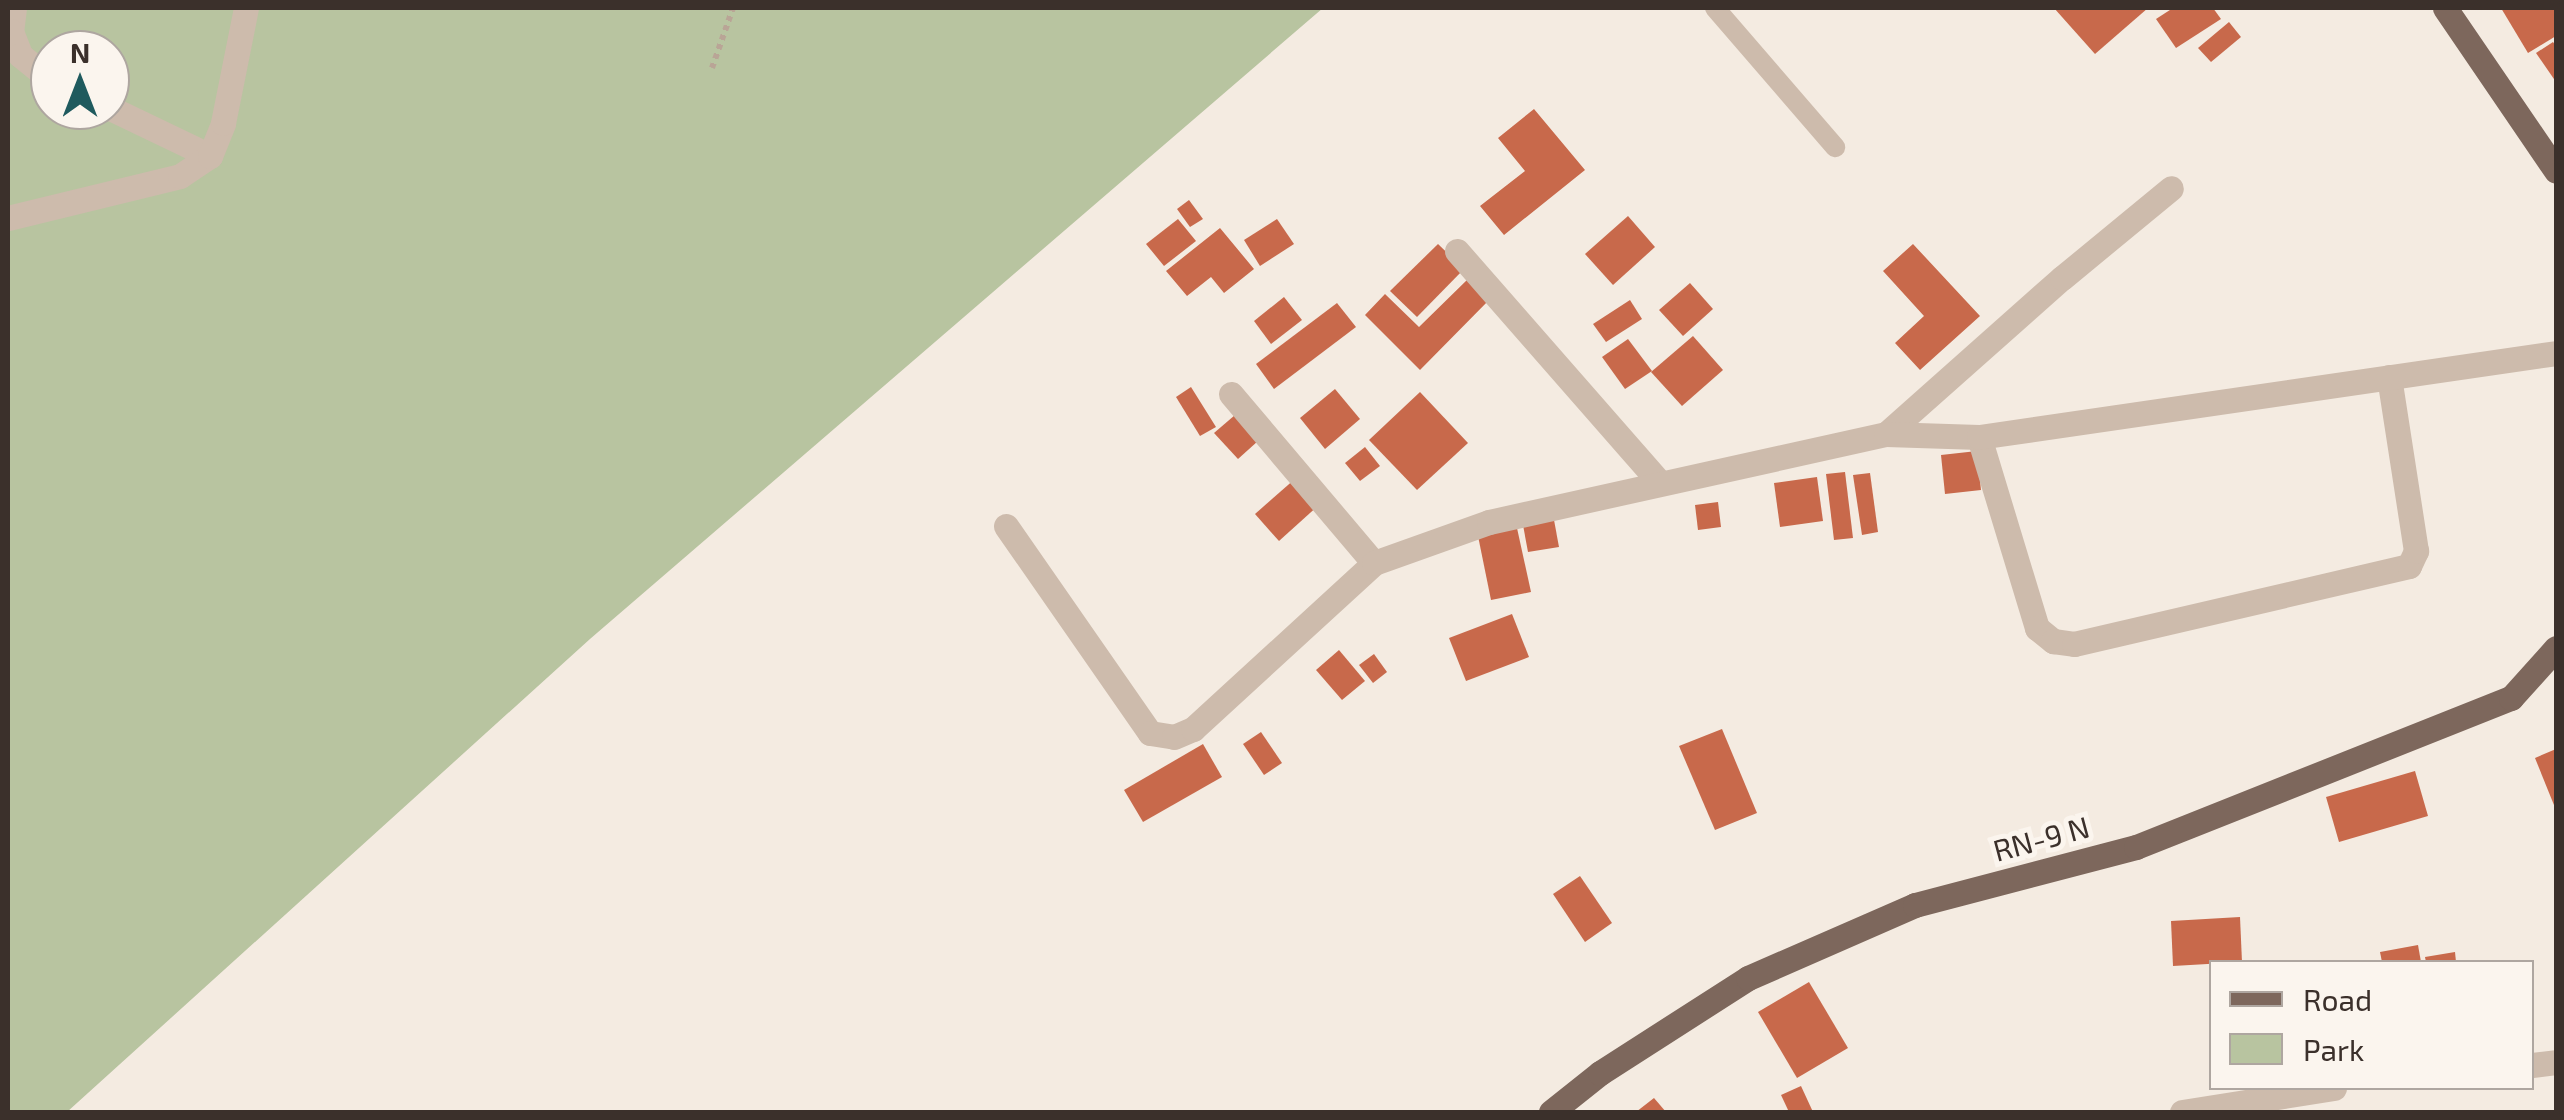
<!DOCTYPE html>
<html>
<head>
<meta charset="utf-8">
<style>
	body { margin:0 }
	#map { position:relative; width:2564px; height:1120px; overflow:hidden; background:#f4ebe1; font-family:"Exo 2",sans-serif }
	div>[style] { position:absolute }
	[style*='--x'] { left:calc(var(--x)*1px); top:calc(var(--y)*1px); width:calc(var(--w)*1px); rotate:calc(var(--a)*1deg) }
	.green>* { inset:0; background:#b8c4a0 }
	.building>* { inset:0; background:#c8694b }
	.path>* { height:6px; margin-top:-3px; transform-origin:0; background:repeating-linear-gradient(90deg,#b9a596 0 5px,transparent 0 10px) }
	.lane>* { height:20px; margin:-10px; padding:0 10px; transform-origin:10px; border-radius:10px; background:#cdbbac }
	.street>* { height:25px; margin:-12.5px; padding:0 12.5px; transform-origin:12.5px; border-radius:12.5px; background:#cdbbac }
	.primary>* { height:25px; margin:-12.5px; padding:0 12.5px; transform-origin:12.5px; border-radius:12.5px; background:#7d675c }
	span { translate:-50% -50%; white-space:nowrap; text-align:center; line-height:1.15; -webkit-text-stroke:10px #fbf5ee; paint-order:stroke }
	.street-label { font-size:30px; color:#3b302b }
	.frame { position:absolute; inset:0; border:10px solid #3b302b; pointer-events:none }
	.legend { position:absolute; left:2209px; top:960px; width:325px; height:130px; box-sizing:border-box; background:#fbf5ee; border:2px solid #aea6a0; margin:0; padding:12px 18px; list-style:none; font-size:30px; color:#3b302b }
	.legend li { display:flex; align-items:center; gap:20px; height:50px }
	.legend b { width:50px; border:2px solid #aea6a0 }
	.north { position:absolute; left:30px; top:30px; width:100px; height:100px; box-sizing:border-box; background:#fbf5ee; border:2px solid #aea6a0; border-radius:50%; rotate:0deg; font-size:28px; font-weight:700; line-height:40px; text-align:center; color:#3b302b }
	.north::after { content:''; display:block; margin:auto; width:35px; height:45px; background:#1f5a5e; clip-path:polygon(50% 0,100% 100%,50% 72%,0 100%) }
</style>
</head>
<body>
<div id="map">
	<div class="green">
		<i style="clip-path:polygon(evenodd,8px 8px,1323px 8px,590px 639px,67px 1112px,8px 1112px,8px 8px,50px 50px,110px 50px,110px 110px,50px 110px,50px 50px)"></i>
	</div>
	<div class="building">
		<i style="clip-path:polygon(2054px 8px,2148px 8px,2095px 54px)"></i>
		<i style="clip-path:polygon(2173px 8px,2213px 8px,2221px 19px,2176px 48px,2156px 19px)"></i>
		<i style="clip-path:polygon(2501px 8px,2554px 8px,2556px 36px,2528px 53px)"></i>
		<i style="clip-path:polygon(2229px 22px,2241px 37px,2211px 62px,2198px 48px)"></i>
		<i style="clip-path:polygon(2553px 42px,2556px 46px,2556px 82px,2536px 53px)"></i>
		<i style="clip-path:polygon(1534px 109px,1585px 170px,1504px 235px,1480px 206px,1525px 171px,1498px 138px)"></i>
		<i style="clip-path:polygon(1189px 200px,1203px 219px,1190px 227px,1177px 209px)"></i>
		<i style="clip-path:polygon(1628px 216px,1655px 247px,1613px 285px,1585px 254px)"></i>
		<i style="clip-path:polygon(1178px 219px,1196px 241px,1164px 266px,1146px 244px)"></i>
		<i style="clip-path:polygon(1277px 219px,1294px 244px,1260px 266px,1244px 240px)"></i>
		<i style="clip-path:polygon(1220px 228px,1254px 269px,1224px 293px,1211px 277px,1187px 296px,1166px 271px)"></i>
		<i style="clip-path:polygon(1438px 244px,1464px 269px,1417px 317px,1390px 291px)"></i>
		<i style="clip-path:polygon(1913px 244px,1980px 316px,1920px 370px,1895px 343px,1924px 316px,1883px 271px)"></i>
		<i style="clip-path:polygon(1469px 278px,1491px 298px,1420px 370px,1365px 315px,1385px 294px,1419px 327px)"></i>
		<i style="clip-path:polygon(1690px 283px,1713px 309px,1683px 336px,1659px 310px)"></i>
		<i style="clip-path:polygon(1284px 297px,1302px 320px,1271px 344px,1254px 321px)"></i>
		<i style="clip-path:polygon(1630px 300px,1642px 319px,1606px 342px,1593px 324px)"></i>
		<i style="clip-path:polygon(1337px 303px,1356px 327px,1274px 389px,1256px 364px)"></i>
		<i style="clip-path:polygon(1693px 336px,1723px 370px,1682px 406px,1651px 372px)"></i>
		<i style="clip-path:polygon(1628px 339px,1652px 371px,1625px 389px,1602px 357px)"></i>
		<i style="clip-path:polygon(1191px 387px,1216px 427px,1200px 436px,1176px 397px)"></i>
		<i style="clip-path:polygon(1335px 389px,1360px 419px,1325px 449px,1300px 418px)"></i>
		<i style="clip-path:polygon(1420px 392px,1468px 443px,1417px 490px,1369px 440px)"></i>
		<i style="clip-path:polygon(1235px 415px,1258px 441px,1238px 459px,1214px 433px)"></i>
		<i style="clip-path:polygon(1365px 447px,1380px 466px,1360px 481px,1345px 463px)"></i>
		<i style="clip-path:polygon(1977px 451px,1981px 490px,1945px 494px,1941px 455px)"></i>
		<i style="clip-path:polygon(1845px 472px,1853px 538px,1834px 540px,1826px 474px)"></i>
		<i style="clip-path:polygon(1870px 473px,1878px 532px,1862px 535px,1853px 475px)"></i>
		<i style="clip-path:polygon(1817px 477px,1823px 521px,1780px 527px,1774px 483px)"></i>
		<i style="clip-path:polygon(1296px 478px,1320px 504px,1279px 541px,1255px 514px)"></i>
		<i style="clip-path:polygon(1718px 502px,1721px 527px,1698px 530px,1695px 505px)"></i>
		<i style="clip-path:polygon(1554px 520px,1559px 547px,1528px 552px,1523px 525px)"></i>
		<i style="clip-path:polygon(1517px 528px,1531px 592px,1491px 600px,1478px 536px)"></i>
		<i style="clip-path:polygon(1512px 614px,1529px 657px,1466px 681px,1449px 638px)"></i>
		<i style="clip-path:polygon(1339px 650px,1365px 681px,1342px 700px,1316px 670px)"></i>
		<i style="clip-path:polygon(1374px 654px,1387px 672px,1373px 683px,1359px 665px)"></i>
		<i style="clip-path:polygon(1722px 729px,1757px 813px,1715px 830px,1679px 746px)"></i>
		<i style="clip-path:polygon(1261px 732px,1282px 763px,1264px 775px,1243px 744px)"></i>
		<i style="clip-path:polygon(1203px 744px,1222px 777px,1143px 822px,1124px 790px)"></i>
		<i style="clip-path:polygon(2556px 749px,2556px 810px,2535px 758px)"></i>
		<i style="clip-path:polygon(2415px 771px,2428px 816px,2339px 842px,2326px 797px)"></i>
		<i style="clip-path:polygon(1580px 876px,1612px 923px,1585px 942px,1553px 894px)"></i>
		<i style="clip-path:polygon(2240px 917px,2242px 962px,2173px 966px,2171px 921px)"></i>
		<i style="clip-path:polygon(2418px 945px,2421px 962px,2382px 962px,2380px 952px)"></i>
		<i style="clip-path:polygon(2455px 952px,2456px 962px,2426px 962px,2425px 957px)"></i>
		<i style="clip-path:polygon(1809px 982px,1848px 1048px,1797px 1078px,1758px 1012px)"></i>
		<i style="clip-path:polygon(1801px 1086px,1813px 1112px,1789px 1112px,1781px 1095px)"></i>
		<i style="clip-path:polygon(1654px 1098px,1666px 1112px,1636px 1112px)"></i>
	</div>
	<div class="path">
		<i style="--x:712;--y:68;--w:64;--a:-70.7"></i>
	</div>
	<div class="lane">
		<i style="--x:1715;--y:8;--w:184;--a:49.2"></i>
	</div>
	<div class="street">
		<i style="--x:14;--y:8;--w:23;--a:97"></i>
		<i style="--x:11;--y:31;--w:26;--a:69"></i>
		<i style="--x:20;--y:55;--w:38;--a:39"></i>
		<i style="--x:110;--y:108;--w:111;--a:25.6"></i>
		<i style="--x:8;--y:218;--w:177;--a:-13.7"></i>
		<i style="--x:180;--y:176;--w:36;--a:-34"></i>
		<i style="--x:210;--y:156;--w:35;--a:-68"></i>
		<i style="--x:223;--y:123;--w:117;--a:-78.7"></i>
		<i style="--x:1457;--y:251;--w:307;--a:48.8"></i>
		<i style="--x:1231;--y:394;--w:221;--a:49.8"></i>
		<i style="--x:1886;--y:434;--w:235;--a:-41.6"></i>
		<i style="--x:2062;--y:278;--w:141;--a:-39.5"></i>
		<i style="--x:1979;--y:437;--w:200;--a:73.1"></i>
		<i style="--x:2037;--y:628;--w:21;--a:39"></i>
		<i style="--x:2053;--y:641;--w:21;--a:8"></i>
		<i style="--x:2074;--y:644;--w:344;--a:-13.1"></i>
		<i style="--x:2409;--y:566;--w:17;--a:-65"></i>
		<i style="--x:2416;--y:551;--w:176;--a:-98.8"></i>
		<i style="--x:1006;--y:526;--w:252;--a:55.2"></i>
		<i style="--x:1150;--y:733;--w:24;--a:9"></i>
		<i style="--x:1174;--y:737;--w:21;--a:-23"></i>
		<i style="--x:1193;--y:729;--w:246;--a:-42.5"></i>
		<i style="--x:1374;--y:563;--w:122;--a:-19.6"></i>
		<i style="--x:1489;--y:522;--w:407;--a:-12.5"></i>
		<i style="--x:1886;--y:434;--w:93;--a:1.8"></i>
		<i style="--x:1979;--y:437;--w:583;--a:-8.28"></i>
		<i style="--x:2532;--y:1065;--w:24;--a:-7"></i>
		<i style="--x:2182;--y:1112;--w:154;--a:-9"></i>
	</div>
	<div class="primary">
		<i style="--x:2445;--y:8;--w:197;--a:55.7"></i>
		<i style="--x:1551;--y:1112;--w:63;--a:-38.5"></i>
		<i style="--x:1600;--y:1073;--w:176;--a:-32.7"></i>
		<i style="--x:1748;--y:978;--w:182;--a:-23.6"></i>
		<i style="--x:1915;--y:905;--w:228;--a:-14.7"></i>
		<i style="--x:2136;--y:847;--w:404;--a:-21.7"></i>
		<i style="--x:2511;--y:698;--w:67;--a:-48"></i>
	</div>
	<div class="street-label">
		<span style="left:2041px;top:838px;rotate:-15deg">RN-9 N</span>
	</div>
	<div class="frame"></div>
	<ul class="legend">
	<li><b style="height:12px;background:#7d675c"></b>Road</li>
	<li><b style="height:28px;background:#b8c4a0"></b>Park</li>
	</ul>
	<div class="north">N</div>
</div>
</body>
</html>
